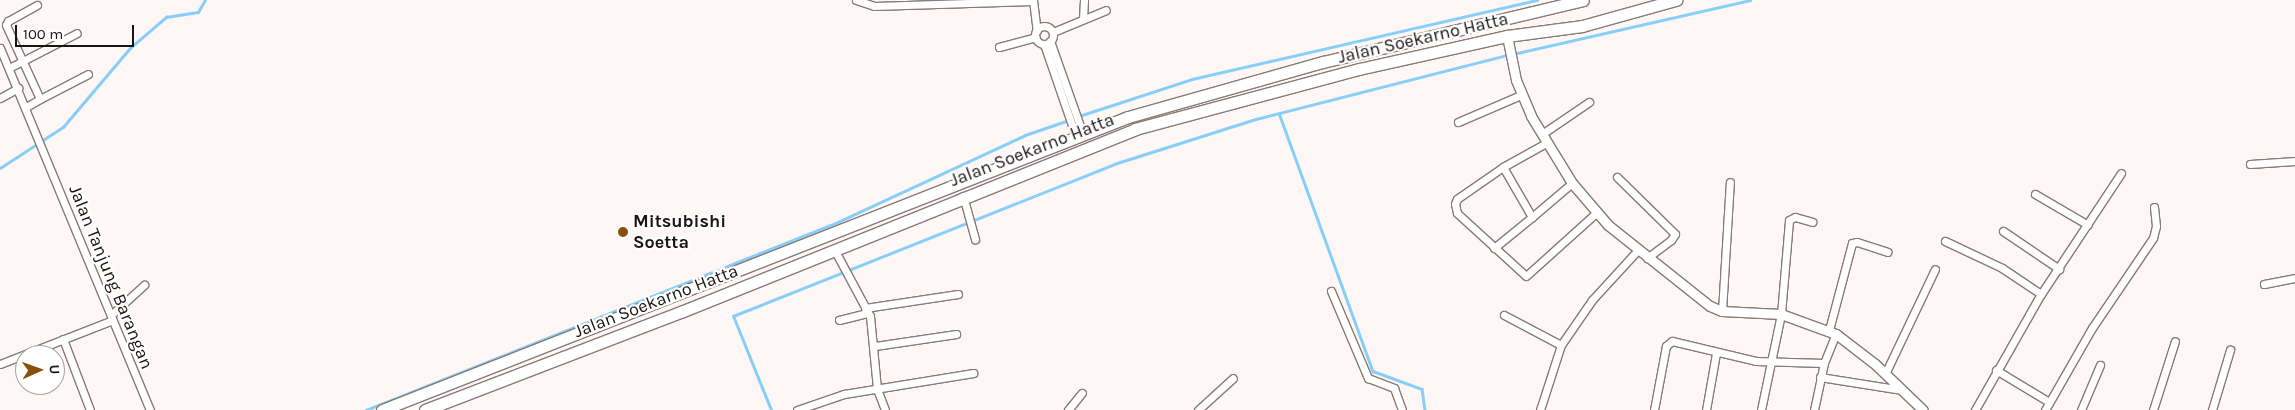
<!DOCTYPE html>
<html>
<head>
<meta charset="utf-8">
<style>
	body { margin:0 }
	#map { position:relative; width:2295px; height:410px; overflow:hidden; background:#fef7f5; font-family:Karla,sans-serif }
	div>[style] { position:absolute }
	[style*='--x'] { left:calc(var(--x)*1px); top:calc(var(--y)*1px); width:calc(var(--w)*1px); rotate:calc(var(--a)*1deg) }
	.stream>* { height:2.5px; margin:-1.25px; padding:0 1.25px; transform-origin:1.25px; border-radius:1.25px; background:#87cff8 }
	.roads { filter:drop-shadow(1px 0 #887a74) drop-shadow(-1px 0 #887a74) drop-shadow(0 1px #887a74) drop-shadow(0 -1px #887a74) }
	.minor>* { height:7px; margin:-3.5px; padding:0 3.5px; transform-origin:3.5px; border-radius:3.5px; background:#fff }
	.minor>.ring { margin:-3.5px; padding:0; box-sizing:content-box; background:none; border:7px solid #fff; border-radius:50% }
	.tertiary>* { height:9px; margin:-4.5px; padding:0 4.5px; transform-origin:4.5px; border-radius:4.5px; background:#fff }
	.trunk>* { height:11px; margin:-5.5px; padding:0 5.5px; transform-origin:5.5px; border-radius:5.5px; background:#fff }
	.dots>* { width:14px; height:14px; translate:-50% -50%; box-sizing:border-box; border:2px solid #fff; border-radius:50% }
	span { translate:-50% -50%; white-space:nowrap; text-align:center; line-height:1.15; -webkit-text-stroke:4.5px #fff; paint-order:stroke }
	.street-label { font-size:18px; color:#191412 }
	.poi-label { font-size:18px; color:#191412; font-weight:700 }
	.left { translate:0 -50%; text-align:left }
	.north { position:absolute; left:15px; top:345px; width:50px; height:50px; box-sizing:border-box; background:#fff; border:1px solid #a3a1a0; border-radius:50%; rotate:88deg; font-size:14px; font-weight:700; line-height:20px; text-align:center; color:#191412 }
	.north::after { content:''; display:block; margin:auto; width:18px; height:22px; background:#895007; clip-path:polygon(50% 0,100% 100%,50% 72%,0 100%) }
	.scale { position:absolute; left:15px; top:25px; width:119px; height:22px; box-sizing:border-box; border:2px solid #191412; border-top:0; padding-left:6px; font-size:15px; line-height:18px; white-space:nowrap; color:#191412; -webkit-text-stroke:4px #fff; paint-order:stroke }
</style>
</head>
<body>
<div id="map">
	<div class="stream">
		<i style="--x:1513;--y:54;--w:243;--a:-12.8"></i>
		<i style="--x:1279;--y:113;--w:275;--a:70"></i>
		<i style="--x:1373;--y:371;--w:52;--a:20.2"></i>
		<i style="--x:1422;--y:389;--w:21;--a:82"></i>
		<i style="--x:1079;--y:116;--w:119;--a:-18.1"></i>
		<i style="--x:1192;--y:79;--w:354;--a:-12.9"></i>
		<i style="--x:0;--y:168;--w:75;--a:-33.1"></i>
		<i style="--x:63;--y:127;--w:104;--a:-49.7"></i>
		<i style="--x:130;--y:48;--w:48;--a:-40.7"></i>
		<i style="--x:166;--y:17;--w:32;--a:-9"></i>
		<i style="--x:198;--y:12;--w:14;--a:-60"></i>
		<i style="--x:366;--y:410;--w:508;--a:-21.72"></i>
		<i style="--x:838;--y:222;--w:206;--a:-24.9"></i>
		<i style="--x:1025;--y:135;--w:46;--a:-18.8"></i>
		<i style="--x:771;--y:410;--w:101;--a:-112"></i>
		<i style="--x:733;--y:316;--w:410;--a:-21.7"></i>
		<i style="--x:1114;--y:164;--w:149;--a:-17.6"></i>
		<i style="--x:1256;--y:119;--w:260;--a:-14.3"></i>
	</div>
	<div class="roads">
		<div class="minor">
			<i style="--x:856;--y:0;--w:19;--a:18"></i>
			<i style="--x:874;--y:6;--w:159;--a:-1.8"></i>
			<i style="--x:1033;--y:0;--w:31;--a:83"></i>
			<i style="--x:37;--y:5;--w:33;--a:151"></i>
			<i style="--x:8;--y:21;--w:4;--a:117"></i>
			<i style="--x:6;--y:25;--w:81;--a:65.3"></i>
			<i style="--x:40;--y:99;--w:54;--a:-27.5"></i>
			<i style="--x:1083;--y:19;--w:19;--a:-87"></i>
			<i class="ring" style="left:1035px;top:26px;width:11px;height:11px"></i>
			<i style="--x:1053;--y:32;--w:57;--a:-22.5"></i>
			<i style="--x:1050;--y:41;--w:99;--a:70.5"></i>
			<i style="--x:1044;--y:44;--w:98;--a:71"></i>
			<i style="--x:999;--y:47;--w:38;--a:-15"></i>
			<i style="--x:0;--y:48;--w:392;--a:67.5"></i>
			<i style="--x:9;--y:68;--w:76;--a:-27.2"></i>
			<i style="--x:0;--y:98;--w:21;--a:-29"></i>
			<i style="--x:26;--y:107;--w:16;--a:-30"></i>
			<i style="--x:1458;--y:122;--w:69;--a:-23.2"></i>
			<i style="--x:1542;--y:134;--w:57;--a:-34.2"></i>
			<i style="--x:1546;--y:143;--w:49;--a:150.8"></i>
			<i style="--x:1503;--y:167;--w:56;--a:145.2"></i>
			<i style="--x:1457;--y:199;--w:5;--a:112"></i>
			<i style="--x:1455;--y:204;--w:9;--a:77"></i>
			<i style="--x:1457;--y:213;--w:93;--a:42.4"></i>
			<i style="--x:1526;--y:276;--w:94;--a:-42"></i>
			<i style="--x:2250;--y:164;--w:45;--a:-3.8"></i>
			<i style="--x:1503;--y:167;--w:58;--a:59.9"></i>
			<i style="--x:1532;--y:217;--w:52;--a:-40.4"></i>
			<i style="--x:1617;--y:177;--w:81;--a:44.5"></i>
			<i style="--x:1675;--y:234;--w:7;--a:124"></i>
			<i style="--x:1671;--y:240;--w:30;--a:143"></i>
			<i style="--x:2035;--y:194;--w:61;--a:30.3"></i>
			<i style="--x:963;--y:196;--w:45;--a:74.4"></i>
			<i style="--x:2003;--y:231;--w:68;--a:34.2"></i>
			<i style="--x:1945;--y:241;--w:63;--a:25.3"></i>
			<i style="--x:2002;--y:268;--w:47;--a:33.7"></i>
			<i style="--x:1494;--y:248;--w:49;--a:-39.2"></i>
			<i style="--x:834;--y:249;--w:76;--a:61.8"></i>
			<i style="--x:870;--y:316;--w:73;--a:84.5"></i>
			<i style="--x:877;--y:389;--w:22;--a:69"></i>
			<i style="--x:2264;--y:284;--w:32;--a:-11"></i>
			<i style="--x:1331;--y:291;--w:95;--a:67"></i>
			<i style="--x:1368;--y:378;--w:28;--a:21"></i>
			<i style="--x:1394;--y:388;--w:23;--a:70"></i>
			<i style="--x:865;--y:308;--w:94;--a:-8.6"></i>
			<i style="--x:1722;--y:311;--w:129;--a:-86.5"></i>
			<i style="--x:111;--y:315;--w:45;--a:-42.3"></i>
			<i style="--x:1504;--y:315;--w:64;--a:27.8"></i>
			<i style="--x:839;--y:320;--w:30;--a:-14"></i>
			<i style="--x:1829;--y:330;--w:90;--a:-75.2"></i>
			<i style="--x:1852;--y:243;--w:5;--a:-11"></i>
			<i style="--x:1857;--y:242;--w:32;--a:18"></i>
			<i style="--x:63;--y:339;--w:76;--a:69.2"></i>
			<i style="--x:875;--y:346;--w:82;--a:-8.4"></i>
			<i style="--x:0;--y:364;--w:121;--a:-21.3"></i>
			<i style="--x:1996;--y:370;--w:62;--a:31.1"></i>
			<i style="--x:1885;--y:374;--w:116;--a:-64.5"></i>
			<i style="--x:1820;--y:377;--w:83;--a:9"></i>
			<i style="--x:797;--y:410;--w:50;--a:-18.8"></i>
			<i style="--x:844;--y:394;--w:131;--a:-9.2"></i>
			<i style="--x:1068;--y:410;--w:22;--a:-51"></i>
			<i style="--x:1198;--y:410;--w:47;--a:-42.4"></i>
			<i style="--x:1540;--y:410;--w:68;--a:-72.1"></i>
			<i style="--x:1561;--y:345;--w:55;--a:-55.4"></i>
			<i style="--x:1592;--y:300;--w:67;--a:-47.4"></i>
			<i style="--x:1654;--y:410;--w:65;--a:-79.4"></i>
			<i style="--x:1666;--y:346;--w:8;--a:-40"></i>
			<i style="--x:1672;--y:341;--w:86;--a:13.4"></i>
			<i style="--x:1756;--y:361;--w:68;--a:1.7"></i>
			<i style="--x:1706;--y:410;--w:58;--a:-80"></i>
			<i style="--x:1761;--y:410;--w:98;--a:-78.2"></i>
			<i style="--x:1781;--y:314;--w:94;--a:-85.1"></i>
			<i style="--x:1789;--y:220;--w:7;--a:-27"></i>
			<i style="--x:1795;--y:217;--w:18;--a:16"></i>
			<i style="--x:1814;--y:410;--w:48;--a:-78"></i>
			<i style="--x:1824;--y:363;--w:31;--a:-68"></i>
			<i style="--x:1975;--y:410;--w:133;--a:-60.4"></i>
			<i style="--x:2041;--y:294;--w:145;--a:-56.5"></i>
			<i style="--x:2045;--y:410;--w:95;--a:-60.2"></i>
			<i style="--x:2092;--y:328;--w:109;--a:-55.9"></i>
			<i style="--x:2153;--y:238;--w:12;--a:-76"></i>
			<i style="--x:2156;--y:226;--w:19;--a:-96"></i>
			<i style="--x:2081;--y:410;--w:49;--a:-67.1"></i>
			<i style="--x:2153;--y:410;--w:72;--a:-72.3"></i>
			<i style="--x:2212;--y:410;--w:63;--a:-73.3"></i>
		</div>
		<div class="tertiary">
			<i style="--x:1507;--y:36;--w:45;--a:78.4"></i>
			<i style="--x:1516;--y:80;--w:39;--a:67"></i>
			<i style="--x:1531;--y:116;--w:79;--a:58.5"></i>
			<i style="--x:1572;--y:183;--w:55;--a:49.4"></i>
			<i style="--x:1608;--y:225;--w:130;--a:38.5"></i>
			<i style="--x:1710;--y:306;--w:13;--a:23"></i>
			<i style="--x:1722;--y:311;--w:59;--a:2.9"></i>
			<i style="--x:1781;--y:314;--w:59;--a:20"></i>
			<i style="--x:1836;--y:334;--w:49;--a:37.6"></i>
			<i style="--x:1875;--y:364;--w:66;--a:43.8"></i>
		</div>
		<div class="trunk">
			<i style="--x:382;--y:410;--w:801;--a:-21.44"></i>
			<i style="--x:1128;--y:117;--w:203;--a:-15.8"></i>
			<i style="--x:1323;--y:62;--w:267;--a:-13.4"></i>
			<i style="--x:425;--y:410;--w:276;--a:-21"></i>
			<i style="--x:683;--y:311;--w:487;--a:-21.9"></i>
			<i style="--x:1135;--y:129;--w:232;--a:-15"></i>
			<i style="--x:1359;--y:69;--w:152;--a:-12.6"></i>
			<i style="--x:1507;--y:36;--w:76;--a:-7.6"></i>
			<i style="--x:1582;--y:26;--w:98;--a:-15.5"></i>
		</div>
	</div>
	<div class="dots">
		<i style="left:623px;top:232px;background:#895007"></i>
	</div>
	<div class="street-label">
		<span style="left:1423px;top:38px;rotate:-13deg">Jalan Soekarno Hatta</span>
		<span style="left:1032px;top:150px;rotate:-21deg">Jalan Soekarno Hatta</span>
		<span style="left:111px;top:277px;rotate:68deg">Jalan Tanjung Barangan</span>
		<span style="left:656px;top:301px;rotate:-21deg">Jalan Soekarno Hatta</span>
	</div>
	<div class="poi-label">
		<span class="left" style="left:633px;top:232px">Mitsubishi<br>Soetta</span>
	</div>
	<div class="north">U</div>
	<div class="scale">100 m</div>
</div>
</body>
</html>
